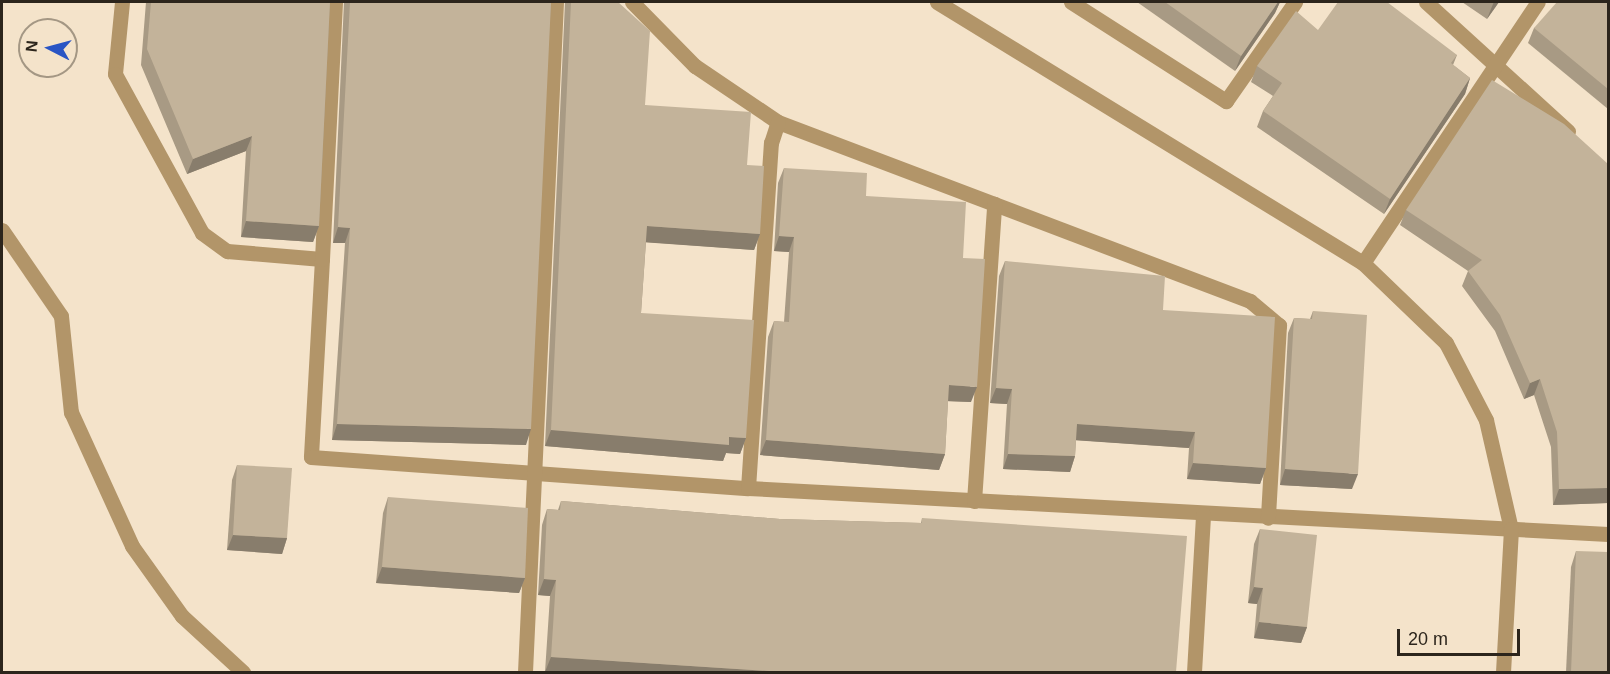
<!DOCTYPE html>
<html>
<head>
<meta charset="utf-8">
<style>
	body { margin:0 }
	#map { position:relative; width:1610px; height:674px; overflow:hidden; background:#f4e3ca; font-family:Arial,sans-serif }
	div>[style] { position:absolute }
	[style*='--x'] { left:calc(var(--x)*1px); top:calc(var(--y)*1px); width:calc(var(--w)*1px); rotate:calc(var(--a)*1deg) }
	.minor>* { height:15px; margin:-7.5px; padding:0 7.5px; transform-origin:7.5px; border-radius:7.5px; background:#b29569 }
	.tertiary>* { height:15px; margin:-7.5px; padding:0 7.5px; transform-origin:7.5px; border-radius:7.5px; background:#b29569 }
	.wall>* { inset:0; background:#a89a84 }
	.shaded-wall>* { inset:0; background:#887d6c }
	.building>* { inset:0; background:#c3b39a }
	span { translate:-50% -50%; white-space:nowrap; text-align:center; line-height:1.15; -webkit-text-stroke:5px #f4e3ca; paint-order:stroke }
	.frame { position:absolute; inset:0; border:3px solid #2c251c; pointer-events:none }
	.north { position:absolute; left:18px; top:18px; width:60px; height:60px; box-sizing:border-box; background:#f4e3ca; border:2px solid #a49784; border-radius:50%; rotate:276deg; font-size:16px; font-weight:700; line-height:24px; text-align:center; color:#2c251c }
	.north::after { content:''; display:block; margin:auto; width:21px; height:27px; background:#2a55c4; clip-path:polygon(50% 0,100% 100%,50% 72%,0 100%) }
	.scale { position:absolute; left:1397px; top:629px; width:123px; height:27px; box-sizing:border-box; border:3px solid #2c251c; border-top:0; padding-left:8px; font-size:18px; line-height:21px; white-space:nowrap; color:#2c251c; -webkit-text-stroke:4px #f4e3ca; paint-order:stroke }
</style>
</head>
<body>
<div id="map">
	<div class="minor">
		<i style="--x:122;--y:2;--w:72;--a:95.6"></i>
		<i style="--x:115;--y:74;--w:181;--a:61.3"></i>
		<i style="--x:202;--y:233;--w:31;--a:36"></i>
		<i style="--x:227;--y:251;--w:95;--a:4.8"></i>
		<i style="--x:322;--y:259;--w:198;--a:93.2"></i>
		<i style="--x:311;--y:457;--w:438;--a:4.1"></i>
		<i style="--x:748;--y:488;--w:861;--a:3.06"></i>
		<i style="--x:632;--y:2;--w:90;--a:45.5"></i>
		<i style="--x:695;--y:66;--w:100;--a:34"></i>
		<i style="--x:778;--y:122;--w:505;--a:20.77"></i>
		<i style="--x:1250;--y:301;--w:38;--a:40"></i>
		<i style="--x:1279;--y:325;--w:193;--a:93.3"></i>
		<i style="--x:1071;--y:2;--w:184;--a:32.6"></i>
		<i style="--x:1226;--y:101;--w:121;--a:-55.1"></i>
		<i style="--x:1426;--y:2;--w:192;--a:42.3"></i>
		<i style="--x:2;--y:230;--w:104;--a:55.5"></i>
		<i style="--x:61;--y:316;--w:97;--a:84.1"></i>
		<i style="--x:71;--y:412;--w:147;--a:65.5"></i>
		<i style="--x:132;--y:546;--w:86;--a:54.5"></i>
		<i style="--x:182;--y:616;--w:83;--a:42.6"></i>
		<i style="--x:322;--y:259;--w:257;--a:-87.1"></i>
		<i style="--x:1363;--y:263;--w:314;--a:-56.2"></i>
		<i style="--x:748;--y:488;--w:346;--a:-86.2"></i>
		<i style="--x:771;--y:143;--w:22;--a:-72"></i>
		<i style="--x:974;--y:501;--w:298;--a:-86.1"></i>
		<i style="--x:525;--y:672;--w:671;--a:-87.35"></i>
		<i style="--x:1194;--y:672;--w:158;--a:-86.7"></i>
	</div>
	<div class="tertiary">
		<i style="--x:937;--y:2;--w:500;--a:31.5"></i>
		<i style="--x:1363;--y:263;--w:115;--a:43.9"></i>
		<i style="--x:1446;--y:343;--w:87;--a:62.5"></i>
		<i style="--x:1486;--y:420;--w:112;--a:77.1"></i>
		<i style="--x:1511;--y:529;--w:143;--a:93.2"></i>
	</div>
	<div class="wall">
		<i style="clip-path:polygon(146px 2px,330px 2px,319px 226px,313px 242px,241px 237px,246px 151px,187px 174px,141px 65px)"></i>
		<i style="clip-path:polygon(344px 2px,551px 2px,526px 445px,332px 440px,345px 243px,333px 243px)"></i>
		<i style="clip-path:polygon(565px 2px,618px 2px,645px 105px,747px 165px,760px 234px,754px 250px,646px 242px,641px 313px,746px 438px,740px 454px,726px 453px,723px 461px,545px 446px)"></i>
		<i style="clip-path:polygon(1137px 2px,1280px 2px,1275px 13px,1235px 71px)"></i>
		<i style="clip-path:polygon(1462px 2px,1499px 2px,1487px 19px)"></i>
		<i style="clip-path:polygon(1608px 2px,1608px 109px,1528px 43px,1534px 28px)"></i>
		<i style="clip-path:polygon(1318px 30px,1457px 55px,1453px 65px,1470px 78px,1465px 94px,1384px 214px,1257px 127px,1263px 111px,1273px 96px,1251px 82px,1257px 66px)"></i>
		<i style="clip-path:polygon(1608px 164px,1608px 503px,1553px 505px,1551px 447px,1534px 395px,1524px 399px,1495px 331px,1462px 286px,1468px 271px,1400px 225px,1406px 210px)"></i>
		<i style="clip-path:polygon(784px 168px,866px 196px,963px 258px,971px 402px,948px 401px,945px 454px,939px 470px,760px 455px,768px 337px,774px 321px,784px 322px,789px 252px,774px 251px,778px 183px)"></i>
		<i style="clip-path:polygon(1005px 261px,1163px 310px,1266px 468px,1260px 484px,1187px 479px,1189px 448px,1076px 440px,1075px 456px,1070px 472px,1003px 469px,1007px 404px,990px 403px,999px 276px)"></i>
		<i style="clip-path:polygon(1313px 311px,1352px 489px,1280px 485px,1288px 333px,1294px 318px,1310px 319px)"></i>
		<i style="clip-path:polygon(237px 465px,287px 538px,282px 554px,227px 550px,232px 480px)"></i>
		<i style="clip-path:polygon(388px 497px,525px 578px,519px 593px,376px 583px,383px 513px)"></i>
		<i style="clip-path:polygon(561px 501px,780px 519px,921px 523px,922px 518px,1176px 672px,545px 672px,550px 596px,538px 595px,542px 525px,547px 509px,558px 510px)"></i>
		<i style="clip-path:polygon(1260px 529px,1307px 627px,1301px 643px,1254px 638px,1257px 604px,1248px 603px,1254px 544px)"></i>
		<i style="clip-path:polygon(1576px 551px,1608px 672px,1566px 672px,1571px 567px)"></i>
	</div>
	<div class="shaded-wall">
		<i style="clip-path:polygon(1278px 2px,1280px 2px,1275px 13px,1235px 71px,1241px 56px)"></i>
		<i style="clip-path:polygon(1494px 2px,1499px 2px,1487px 19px,1493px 4px)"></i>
		<i style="clip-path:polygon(1470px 78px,1465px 94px,1384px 214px,1390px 199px)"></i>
		<i style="clip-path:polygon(252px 136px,246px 151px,187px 174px,193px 159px)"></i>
		<i style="clip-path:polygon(246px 221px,319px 226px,313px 242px,241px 237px)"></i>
		<i style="clip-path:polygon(647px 226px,760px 234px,754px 250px,641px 242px)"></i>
		<i style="clip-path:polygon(338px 227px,350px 228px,345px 243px,333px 243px)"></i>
		<i style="clip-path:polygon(779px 236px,794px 237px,789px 252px,774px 251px)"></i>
		<i style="clip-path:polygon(1540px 379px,1534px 395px,1524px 399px,1530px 383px)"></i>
		<i style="clip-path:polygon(949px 385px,977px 387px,971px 402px,944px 401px)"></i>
		<i style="clip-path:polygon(996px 388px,1012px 389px,1007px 404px,990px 403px)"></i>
		<i style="clip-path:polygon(337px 424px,531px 429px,526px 445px,332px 440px)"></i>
		<i style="clip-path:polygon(1077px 424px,1195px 432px,1189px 448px,1072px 440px)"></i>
		<i style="clip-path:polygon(551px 430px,729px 437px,746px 438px,740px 454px,726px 453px,723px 461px,545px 446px)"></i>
		<i style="clip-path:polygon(766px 440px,945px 454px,939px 470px,760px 455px)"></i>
		<i style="clip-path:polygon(1008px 454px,1075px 456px,1070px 472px,1003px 469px)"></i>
		<i style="clip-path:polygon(1193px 463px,1266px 468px,1260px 484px,1187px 479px)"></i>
		<i style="clip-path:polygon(1285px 469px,1358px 474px,1352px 489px,1280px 485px)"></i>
		<i style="clip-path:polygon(1608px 488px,1608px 503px,1553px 505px,1559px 489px)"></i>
		<i style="clip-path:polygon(233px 535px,287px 538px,282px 554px,227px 550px)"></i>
		<i style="clip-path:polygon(382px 567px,525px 578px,519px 593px,376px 583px)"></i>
		<i style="clip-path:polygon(544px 579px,556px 580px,550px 596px,538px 595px)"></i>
		<i style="clip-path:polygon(1254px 587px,1263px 588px,1257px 604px,1248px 603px)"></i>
		<i style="clip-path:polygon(1259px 622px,1307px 627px,1301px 643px,1254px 638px)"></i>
		<i style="clip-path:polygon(551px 657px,784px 672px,545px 672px)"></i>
	</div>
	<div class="building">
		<i style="clip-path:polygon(151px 2px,330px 2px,319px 226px,246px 221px,252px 136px,193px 159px,147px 49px)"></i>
		<i style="clip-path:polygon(350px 2px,551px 2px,531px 429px,337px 424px,350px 228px,338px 227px)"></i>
		<i style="clip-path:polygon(571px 2px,618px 2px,650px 31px,645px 105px,751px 112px,747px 165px,764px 166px,760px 234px,647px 226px,641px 313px,754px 320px,746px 438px,729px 437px,729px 445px,551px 430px)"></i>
		<i style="clip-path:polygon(1165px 2px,1278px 2px,1241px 56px)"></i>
		<i style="clip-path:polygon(1338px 2px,1387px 2px,1457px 55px,1451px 63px,1470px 78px,1390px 199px,1263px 111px,1282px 83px,1257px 66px,1296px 11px,1318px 30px)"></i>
		<i style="clip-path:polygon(1557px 2px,1608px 2px,1608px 89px,1534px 28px)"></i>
		<i style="clip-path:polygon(1492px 80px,1564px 124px,1608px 164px,1608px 488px,1559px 489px,1557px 432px,1540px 379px,1530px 383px,1500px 315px,1468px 271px,1482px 260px,1406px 210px)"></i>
		<i style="clip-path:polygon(784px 168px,867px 173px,866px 196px,966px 202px,963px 258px,985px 259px,977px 387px,949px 385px,945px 454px,766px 440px,774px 321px,789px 322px,794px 237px,779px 236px)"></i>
		<i style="clip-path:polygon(1005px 261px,1165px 276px,1163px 310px,1275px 317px,1266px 468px,1193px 463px,1195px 432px,1077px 424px,1075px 456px,1008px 454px,1012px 389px,996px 388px)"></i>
		<i style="clip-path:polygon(1313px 311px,1367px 315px,1358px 474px,1285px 469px,1294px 318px,1312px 319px)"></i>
		<i style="clip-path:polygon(237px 465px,292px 468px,287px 538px,233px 535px)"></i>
		<i style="clip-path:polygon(388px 497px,528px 508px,525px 578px,382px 567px)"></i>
		<i style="clip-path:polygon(561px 501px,780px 519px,922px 523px,922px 518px,1187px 536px,1176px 672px,784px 672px,551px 657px,556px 580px,544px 579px,547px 509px,560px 510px)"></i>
		<i style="clip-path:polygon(1260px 529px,1317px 535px,1307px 627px,1259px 622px,1263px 588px,1254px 587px)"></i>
		<i style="clip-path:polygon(1576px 551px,1608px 552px,1608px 672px,1571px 672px)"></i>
	</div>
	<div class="frame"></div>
	<div class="north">N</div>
	<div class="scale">20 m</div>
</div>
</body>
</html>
